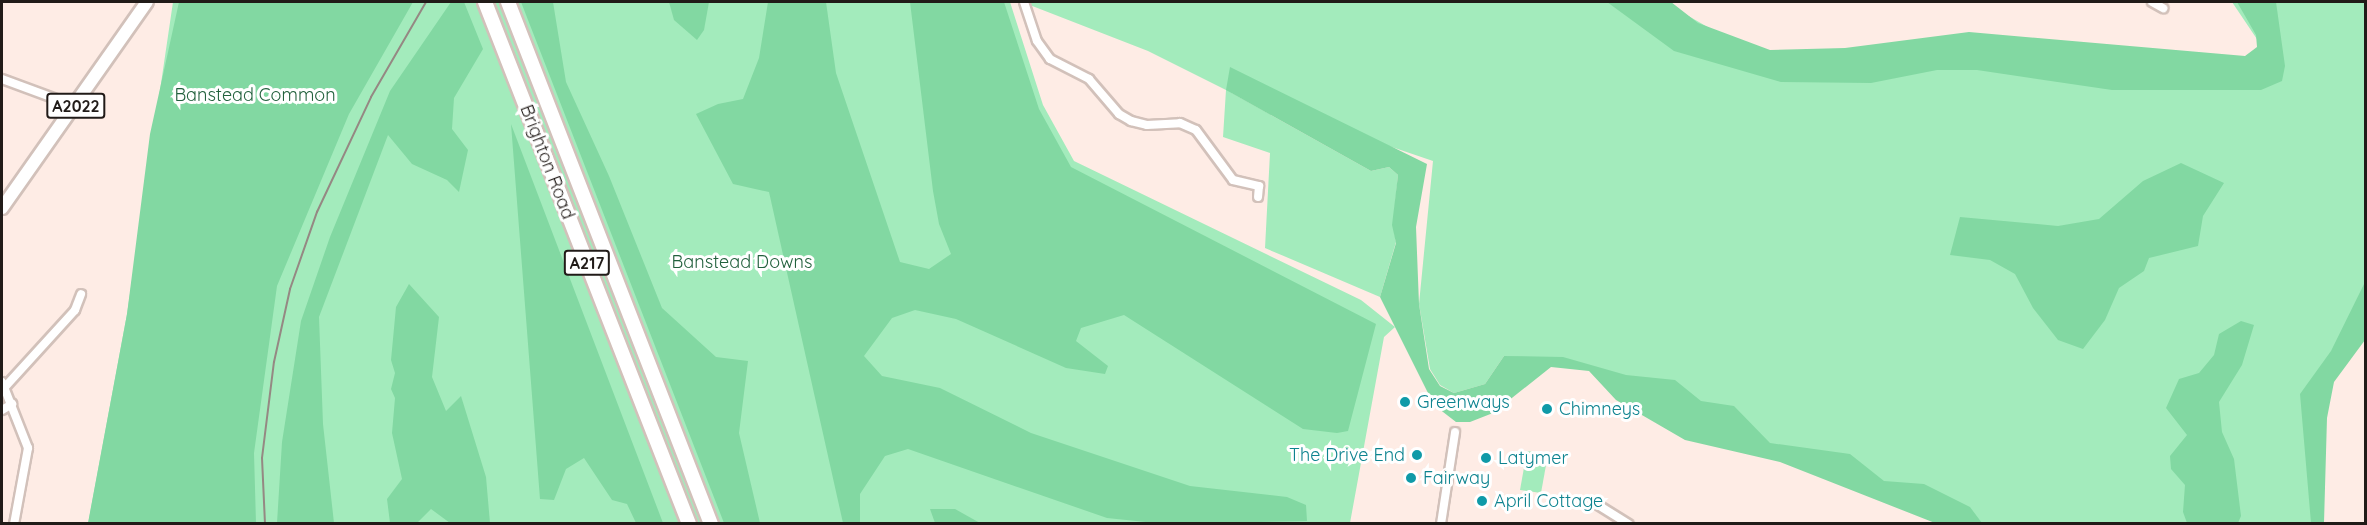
<!DOCTYPE html>
<html>
<head>
<meta charset="utf-8">
<style>
	body { margin:0 }
	#map { position:relative; width:2367px; height:525px; overflow:hidden; background:#feece5; font-family:Quicksand,sans-serif }
	div>[style] { position:absolute }
	[style*='--x'] { left:calc(var(--x)*1px); top:calc(var(--y)*1px); width:calc(var(--w)*1px); rotate:calc(var(--a)*1deg) }
	.green>* { inset:0; background:#a3ebbc }
	.forest>* { inset:0; background:#82d8a2 }
	.roads { filter:drop-shadow(2px 0 #d2c1ba) drop-shadow(-2px 0 #d2c1ba) drop-shadow(0 2px #d2c1ba) drop-shadow(0 -2px #d2c1ba) }
	.minor>* { height:8px; margin:-4px; padding:0 4px; transform-origin:4px; border-radius:4px; background:#fff }
	.primary>* { height:12px; margin:-6px; padding:0 6px; transform-origin:6px; border-radius:6px; background:#fff }
	.trunk>* { height:14px; margin:-7px; padding:0 7px; transform-origin:7px; border-radius:7px; background:#fff }
	.rail>* { height:2px; margin:-1px; padding:0 1px; transform-origin:1px; border-radius:1px; background:#958883 }
	.dots>* { width:16px; height:16px; translate:-50% -50%; box-sizing:border-box; border:3px solid #fff; border-radius:50% }
	span { translate:-50% -50%; white-space:nowrap; text-align:center; line-height:1.15; -webkit-text-stroke:6px #fff; paint-order:stroke }
	.shield-label span { padding:2px 4px; background:#fff; border:2px solid; border-radius:4px; -webkit-text-stroke-width:0 }
	.shield-label { font-size:16px; color:#211b18; font-weight:700 }
	.park-label { font-size:18px; color:#22613d }
	.street-label { font-size:18px; color:#211b18 }
	.culture-label { font-size:18px; color:#0d838f }
	.left { translate:0 -50%; text-align:left }
	.right { translate:-100% -50%; text-align:right }
	.frame { position:absolute; inset:0; border:3px solid #211b18; pointer-events:none }
</style>
</head>
<body>
<div id="map">
	<div class="green">
		<i style="clip-path:polygon(173px 2px,1010px 2px,1043px 105px,1074px 161px,1361px 300px,1395px 327px,1384px 337px,1350px 523px,88px 524px,127px 314px)"></i>
		<i style="clip-path:polygon(1022px 2px,1664px 2px,1746px 49px,1813px 62px,2271px 60px,2232px 2px,2365px 2px,2365px 314px,2320px 384px,2320px 523px,1967px 523px,1709px 438px,1597px 368px,1504px 356px,1485px 384px,1454px 393px,1440px 385px,1430px 369px,1419px 304px,1433px 161px,1230px 92px,1371px 171px,1389px 167px,1398px 175px,1393px 225px,1396px 242px,1380px 297px,1265px 248px,1270px 153px,1223px 137px,1226px 90px,1148px 51px)"></i>
		<i style="clip-path:polygon(1527px 451px,1548px 454px,1541px 493px,1520px 490px)"></i>
	</div>
	<div class="forest">
		<i style="clip-path:polygon(179px 2px,413px 2px,349px 114px,277px 286px,254px 453px,256px 523px,88px 523px,127px 314px,150px 134px)"></i>
		<i style="clip-path:polygon(451px 2px,464px 2px,483px 49px,454px 98px,452px 129px,468px 150px,459px 192px,447px 180px,412px 164px,388px 135px,319px 317px,323px 424px,334px 523px,277px 523px,282px 442px,301px 321px,330px 237px,390px 91px)"></i>
		<i style="clip-path:polygon(521px 2px,553px 2px,566px 82px,609px 176px,662px 308px,716px 357px,748px 361px,739px 433px,760px 523px,724px 523px)"></i>
		<i style="clip-path:polygon(669px 2px,709px 2px,704px 30px,697px 40px,674px 20px)"></i>
		<i style="clip-path:polygon(768px 2px,826px 2px,836px 73px,900px 262px,929px 269px,951px 254px,939px 224px,933px 191px,910px 2px,1004px 2px,1039px 109px,1071px 167px,1376px 324px,1348px 431px,1337px 433px,1303px 429px,1124px 315px,1081px 328px,1076px 341px,1108px 366px,1105px 374px,1066px 368px,956px 319px,915px 310px,892px 318px,864px 356px,882px 376px,940px 388px,1031px 433px,1190px 486px,1287px 497px,1306px 505px,1307px 521px,1165px 524px,1107px 518px,908px 449px,885px 456px,860px 494px,860px 523px,843px 523px,769px 192px,733px 184px,696px 114px,718px 104px,743px 99px,759px 58px)"></i>
		<i style="clip-path:polygon(1607px 2px,1671px 2px,1698px 23px,1770px 50px,1845px 48px,1969px 32px,2245px 56px,2257px 47px,2256px 35px,2237px 2px,2276px 2px,2285px 66px,2282px 81px,2261px 90px,2112px 90px,1977px 70px,1937px 70px,1871px 83px,1781px 82px,1674px 51px)"></i>
		<i style="clip-path:polygon(1230px 67px,1427px 164px,1416px 227px,1419px 304px,1429px 369px,1440px 386px,1454px 393px,1485px 384px,1504px 356px,1563px 357px,1626px 375px,1675px 380px,1701px 401px,1734px 406px,1770px 443px,1850px 454px,1884px 481px,1924px 484px,1970px 507px,1982px 523px,1935px 523px,1780px 462px,1685px 440px,1616px 400px,1589px 371px,1551px 367px,1493px 413px,1470px 422px,1456px 422px,1434px 405px,1380px 297px,1396px 243px,1392px 225px,1398px 175px,1389px 167px,1371px 171px,1226px 90px)"></i>
		<i style="clip-path:polygon(511px 124px,663px 523px,636px 523px,627px 504px,612px 500px,584px 458px,566px 469px,554px 500px,540px 499px)"></i>
		<i style="clip-path:polygon(2181px 163px,2224px 183px,2203px 216px,2198px 246px,2149px 258px,2144px 271px,2119px 288px,2105px 320px,2083px 349px,2058px 340px,2033px 308px,2015px 274px,1990px 260px,1950px 255px,1960px 217px,2058px 226px,2099px 219px,2143px 181px)"></i>
		<i style="clip-path:polygon(2365px 282px,2365px 340px,2334px 382px,2327px 418px,2324px 523px,2311px 523px,2300px 394px,2331px 351px)"></i>
		<i style="clip-path:polygon(409px 284px,439px 317px,432px 377px,446px 411px,461px 396px,486px 477px,490px 523px,450px 523px,431px 509px,417px 523px,390px 523px,387px 499px,402px 479px,392px 433px,395px 398px,391px 389px,395px 373px,391px 360px,396px 307px)"></i>
		<i style="clip-path:polygon(2241px 321px,2254px 325px,2242px 365px,2219px 402px,2222px 432px,2234px 459px,2241px 516px,2238px 523px,2187px 523px,2183px 512px,2185px 485px,2171px 469px,2170px 456px,2187px 435px,2166px 408px,2179px 379px,2199px 373px,2214px 355px,2219px 334px)"></i>
		<i style="clip-path:polygon(930px 509px,955px 509px,980px 523px,935px 523px)"></i>
	</div>
	<div class="roads">
		<div class="minor">
			<i style="--x:1024;--y:2;--w:41;--a:71.6"></i>
			<i style="--x:1037;--y:41;--w:22;--a:54"></i>
			<i style="--x:1050;--y:59;--w:44;--a:27.1"></i>
			<i style="--x:1089;--y:79;--w:46;--a:49.4"></i>
			<i style="--x:1119;--y:114;--w:14;--a:30"></i>
			<i style="--x:1131;--y:121;--w:16;--a:14"></i>
			<i style="--x:1147;--y:125;--w:33;--a:-3"></i>
			<i style="--x:1180;--y:123;--w:17;--a:24"></i>
			<i style="--x:1196;--y:130;--w:62;--a:53.5"></i>
			<i style="--x:1233;--y:180;--w:27;--a:13"></i>
			<i style="--x:1259;--y:186;--w:11;--a:95"></i>
			<i style="--x:2152;--y:2;--w:13;--a:29"></i>
			<i style="--x:2;--y:79;--w:78;--a:20.3"></i>
			<i style="--x:2;--y:382;--w:71;--a:68.5"></i>
			<i style="--x:28;--y:448;--w:77;--a:100.4"></i>
			<i style="--x:5;--y:387;--w:104;--a:-47.7"></i>
			<i style="--x:75;--y:310;--w:17;--a:-69"></i>
			<i style="--x:2;--y:410;--w:12;--a:-31"></i>
			<i style="--x:1598;--y:505;--w:36;--a:32"></i>
			<i style="--x:1441;--y:524;--w:93;--a:-81.3"></i>
		</div>
		<div class="primary">
			<i style="--x:2;--y:208;--w:252;--a:-54.9"></i>
		</div>
		<div class="trunk">
			<i style="--x:485;--y:2;--w:560;--a:68.65"></i>
			<i style="--x:508;--y:2;--w:560;--a:68.75"></i>
		</div>
	</div>
	<div class="rail">
		<i style="--x:265;--y:524;--w:66;--a:-92.6"></i>
		<i style="--x:262;--y:458;--w:97;--a:-82.9"></i>
		<i style="--x:274;--y:362;--w:75;--a:-77.6"></i>
		<i style="--x:290;--y:289;--w:82;--a:-70.7"></i>
		<i style="--x:317;--y:212;--w:127;--a:-64.8"></i>
		<i style="--x:371;--y:97;--w:110;--a:-59.9"></i>
	</div>
	<div class="dots">
		<i style="left:1405px;top:402px;background:#0f9aa8"></i>
		<i style="left:1547px;top:409px;background:#0f9aa8"></i>
		<i style="left:1417px;top:455px;background:#0f9aa8"></i>
		<i style="left:1486px;top:458px;background:#0f9aa8"></i>
		<i style="left:1411px;top:478px;background:#0f9aa8"></i>
		<i style="left:1482px;top:501px;background:#0f9aa8"></i>
	</div>
	<div class="shield-label">
		<span style="left:76px;top:106px">A2022</span>
		<span style="left:587px;top:263px">A217</span>
	</div>
	<div class="park-label">
		<span style="left:255px;top:95px">Banstead Common</span>
		<span style="left:742px;top:262px">Banstead Downs</span>
	</div>
	<div class="street-label">
		<span style="left:547px;top:162px;rotate:69deg">Brighton Road</span>
	</div>
	<div class="culture-label">
		<span class="left" style="left:1417px;top:402px">Greenways</span>
		<span class="left" style="left:1559px;top:409px">Chimneys</span>
		<span class="right" style="left:1405px;top:455px">The Drive End</span>
		<span class="left" style="left:1498px;top:458px">Latymer</span>
		<span class="left" style="left:1423px;top:478px">Fairway</span>
		<span class="left" style="left:1494px;top:501px">April Cottage</span>
	</div>
	<div class="frame"></div>
</div>
</body>
</html>
